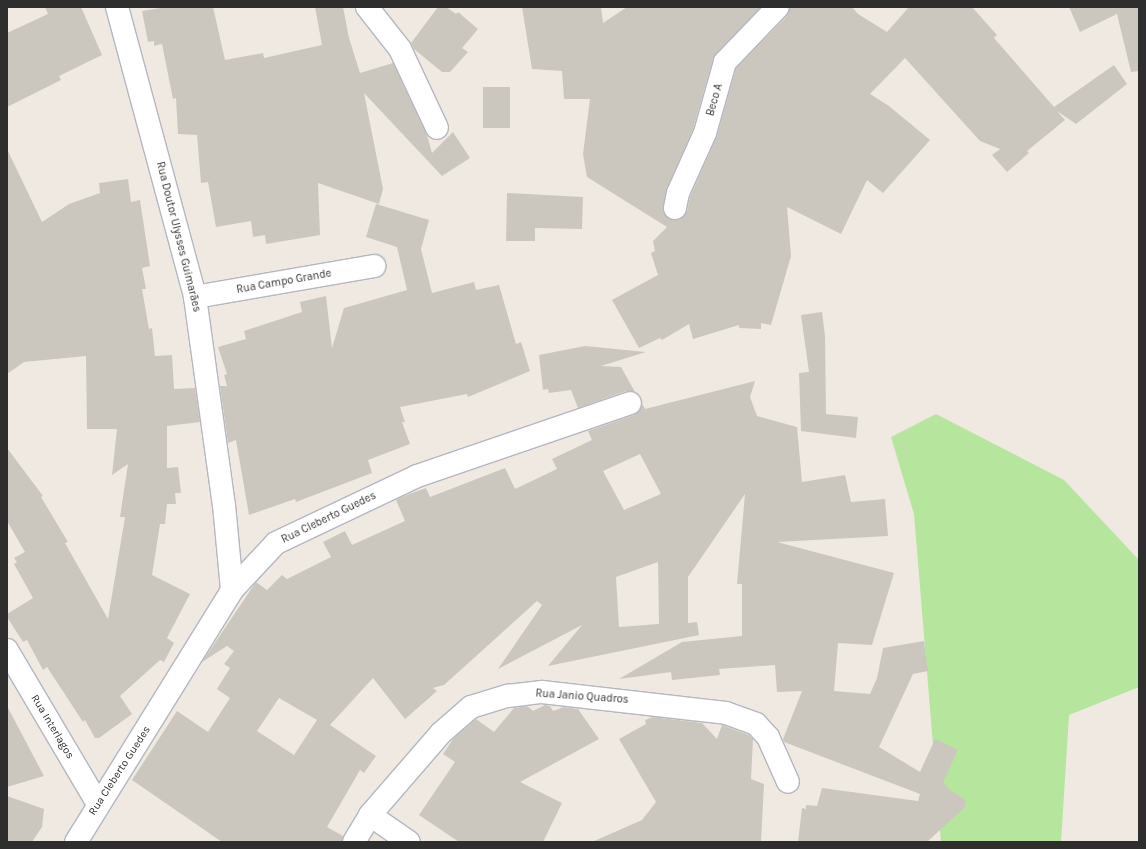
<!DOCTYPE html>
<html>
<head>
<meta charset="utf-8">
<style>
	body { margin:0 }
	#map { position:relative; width:1146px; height:849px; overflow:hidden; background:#efe9e1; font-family:Karla,sans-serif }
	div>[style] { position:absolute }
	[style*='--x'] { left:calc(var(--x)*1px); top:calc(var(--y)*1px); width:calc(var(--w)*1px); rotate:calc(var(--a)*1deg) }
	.green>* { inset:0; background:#b6e59e }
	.building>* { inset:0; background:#cbc7bf }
	.roads { filter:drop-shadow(1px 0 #b4b7c1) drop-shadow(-1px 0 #b4b7c1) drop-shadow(0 1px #b4b7c1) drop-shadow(0 -1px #b4b7c1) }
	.street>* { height:22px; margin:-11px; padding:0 11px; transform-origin:11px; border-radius:11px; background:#fff }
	span { translate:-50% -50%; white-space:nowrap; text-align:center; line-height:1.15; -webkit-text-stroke:4px #fff; paint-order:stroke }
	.street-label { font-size:11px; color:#2e2e2e }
	.frame { position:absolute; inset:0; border:8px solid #2e2e2e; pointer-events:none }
</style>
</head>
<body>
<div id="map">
	<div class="green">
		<i style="clip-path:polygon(936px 414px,1064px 480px,1139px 560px,1139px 687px,1069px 715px,1061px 842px,941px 842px,914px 514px,891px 437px)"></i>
	</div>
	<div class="building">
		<i style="clip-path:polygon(45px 7px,81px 7px,102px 55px,59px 76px,61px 80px,7px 107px,7px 33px,48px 14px)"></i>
		<i style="clip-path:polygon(167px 7px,213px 7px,225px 60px,263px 53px,264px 58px,322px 45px,315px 7px,343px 7px,349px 38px,360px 73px,393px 63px,427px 135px,432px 153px,453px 132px,470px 158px,442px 176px,364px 93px,383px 189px,379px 204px,318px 183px,320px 235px,266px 244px,265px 235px,253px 237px,251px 221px,216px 227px,208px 182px,201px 183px,197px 135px,178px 134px,176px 98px,173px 99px,162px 44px,154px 46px,154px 41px,148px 42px,142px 11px)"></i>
		<i style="clip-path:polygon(438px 7px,446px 7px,456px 14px,458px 12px,478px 29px,462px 48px,468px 52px,450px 72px,442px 72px,414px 49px,411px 43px)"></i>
		<i style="clip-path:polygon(522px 7px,601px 7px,603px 23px,627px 7px,761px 7px,713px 59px,693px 129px,666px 191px,663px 212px,673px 220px,679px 220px,687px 211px,690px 197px,717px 136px,736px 68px,787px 16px,790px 7px,852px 7px,858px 14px,887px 32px,909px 7px,972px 7px,997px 35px,994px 38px,1054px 107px,1114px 65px,1127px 84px,1076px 124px,1057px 111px,1065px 120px,1027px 151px,1029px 153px,1007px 172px,992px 155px,1000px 149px,980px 141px,905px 58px,870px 94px,889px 106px,930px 140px,883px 193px,867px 180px,841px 234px,787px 207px,791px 256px,771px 325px,761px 323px,761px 329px,739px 328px,739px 325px,693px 339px,689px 324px,662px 340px,660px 338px,639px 348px,612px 300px,658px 275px,651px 253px,655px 251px,653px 241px,667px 227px,587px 177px,583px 154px,590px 99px,564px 99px,562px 71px,532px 69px)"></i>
		<i style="clip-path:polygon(1069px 7px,1139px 7px,1139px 71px,1131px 72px,1117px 14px,1080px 32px)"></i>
		<i style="clip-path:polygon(483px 87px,510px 87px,510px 128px,483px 128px)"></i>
		<i style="clip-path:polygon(7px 149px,42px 222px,69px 204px,100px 193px,99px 183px,128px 179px,131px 202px,140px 200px,150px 266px,142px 268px,146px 289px,142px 289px,149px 329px,152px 328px,155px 356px,172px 355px,174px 389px,195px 388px,200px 422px,167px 426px,167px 468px,178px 467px,181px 493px,175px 493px,176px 504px,167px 504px,165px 524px,160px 524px,152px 575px,190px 594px,167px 638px,174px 643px,164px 662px,160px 660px,120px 696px,132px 714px,99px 738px,95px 738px,85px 720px,83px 722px,47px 667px,43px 670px,27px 640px,23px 642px,7px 617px,7px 614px,33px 598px,14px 564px,17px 562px,14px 558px,25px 552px,7px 521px,7px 448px,43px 496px,41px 497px,68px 542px,65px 543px,108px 619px,125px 517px,120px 517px,128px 464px,112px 475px,117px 429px,87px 429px,86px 356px,24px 362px,7px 374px)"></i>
		<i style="clip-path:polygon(507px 193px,583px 197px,582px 229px,535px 228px,535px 241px,506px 241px)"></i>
		<i style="clip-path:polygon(376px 204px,429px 220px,421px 249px,432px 293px,474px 282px,476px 290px,499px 285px,516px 344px,521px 342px,530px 371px,468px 397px,467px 394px,400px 407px,405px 422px,402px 422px,410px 444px,368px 460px,372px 473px,296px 502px,295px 499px,249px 515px,236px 440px,228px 443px,220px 386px,227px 386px,224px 375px,227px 374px,218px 347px,246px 339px,244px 331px,302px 312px,300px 302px,326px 296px,332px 348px,344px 308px,407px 290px,397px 247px,366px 237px)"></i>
		<i style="clip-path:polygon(822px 312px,825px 336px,826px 414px,858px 417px,856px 438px,801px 431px,799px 373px,809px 372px,801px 315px)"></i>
		<i style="clip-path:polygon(585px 346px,646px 352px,601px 366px,621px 367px,635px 392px,626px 391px,578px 408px,571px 390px,549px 393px,548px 389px,543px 390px,539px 355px)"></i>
		<i style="clip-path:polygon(evenodd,755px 381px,750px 397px,757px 416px,797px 427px,802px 482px,845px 475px,851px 502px,885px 499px,888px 536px,777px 542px,894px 573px,872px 645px,838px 643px,834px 691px,870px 694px,877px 678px,883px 648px,924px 641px,928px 671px,913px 674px,879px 747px,920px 772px,935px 739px,958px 750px,943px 782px,950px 790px,966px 800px,965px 807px,927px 842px,798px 842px,802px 808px,806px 809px,806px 805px,817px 806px,822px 788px,918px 801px,920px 794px,784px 742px,783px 739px,802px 691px,777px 692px,775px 665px,719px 669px,720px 675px,672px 680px,671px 672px,619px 679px,682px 642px,742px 636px,742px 584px,737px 584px,745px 494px,688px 577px,688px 623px,697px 622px,699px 635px,548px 666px,582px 625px,498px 669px,542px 605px,537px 601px,444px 685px,433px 688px,437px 691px,405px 719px,373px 678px,330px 725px,376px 756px,364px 773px,360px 770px,327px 827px,343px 836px,342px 842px,222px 842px,132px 780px,177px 711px,208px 732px,230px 698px,217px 689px,230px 668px,224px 664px,234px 651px,227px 646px,202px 662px,256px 582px,267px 590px,282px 575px,287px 579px,331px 557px,323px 542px,345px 531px,352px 545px,405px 521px,396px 500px,404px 496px,426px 488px,430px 497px,505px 468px,515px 489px,557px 469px,552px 459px,592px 440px,588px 431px,634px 415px,642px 404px,645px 409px,755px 381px,640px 454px,661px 494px,624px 510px,603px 471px,640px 454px,755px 381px,658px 562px,659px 624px,619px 627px,616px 577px,658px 562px,755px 381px,279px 698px,317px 720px,294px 755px,257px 731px,279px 698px)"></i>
		<i style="clip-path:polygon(545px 705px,550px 706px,553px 711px,564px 707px,578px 709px,599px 739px,520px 782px,562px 803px,543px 842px,459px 842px,419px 815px,455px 762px,443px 754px,454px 738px,476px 719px,494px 732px,514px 708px,527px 706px,533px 711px)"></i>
		<i style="clip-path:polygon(7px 706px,44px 776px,7px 787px)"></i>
		<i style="clip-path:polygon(653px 717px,702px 723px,717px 739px,722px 725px,749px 735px,753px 739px,751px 779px,764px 784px,761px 842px,592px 842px,642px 820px,656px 802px,619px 739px,646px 724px,645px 720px)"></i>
		<i style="clip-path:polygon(7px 796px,44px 809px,42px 827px,32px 842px,7px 842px)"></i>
	</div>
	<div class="roads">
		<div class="street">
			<i style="--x:117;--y:7;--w:300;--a:74.9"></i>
			<i style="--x:195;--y:297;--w:210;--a:82.1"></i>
			<i style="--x:224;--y:505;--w:85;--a:84.6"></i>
			<i style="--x:367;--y:7;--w:53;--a:51.8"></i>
			<i style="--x:400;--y:49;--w:87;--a:64.9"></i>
			<i style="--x:675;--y:208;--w:15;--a:-79"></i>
			<i style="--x:678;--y:193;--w:66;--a:-65.8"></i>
			<i style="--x:705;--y:133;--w:74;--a:-74.3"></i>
			<i style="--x:725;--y:62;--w:76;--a:-46.1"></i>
			<i style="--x:195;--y:297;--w:182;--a:-9.8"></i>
			<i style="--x:7;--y:650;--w:179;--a:59.4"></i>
			<i style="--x:370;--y:815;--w:47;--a:34.7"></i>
			<i style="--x:76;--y:842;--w:296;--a:-58.2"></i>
			<i style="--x:232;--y:590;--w:64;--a:-46.9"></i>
			<i style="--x:276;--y:543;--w:156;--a:-25.4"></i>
			<i style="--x:417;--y:476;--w:225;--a:-18.9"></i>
			<i style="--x:354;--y:842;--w:31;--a:-59"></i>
			<i style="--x:370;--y:815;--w:108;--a:-49.1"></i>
			<i style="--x:441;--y:733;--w:40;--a:-41"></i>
			<i style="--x:471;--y:707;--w:39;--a:-17"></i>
			<i style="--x:508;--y:696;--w:34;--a:-7"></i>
			<i style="--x:542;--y:692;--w:185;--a:6.5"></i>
			<i style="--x:726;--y:713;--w:32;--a:20"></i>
			<i style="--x:756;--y:724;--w:18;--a:47"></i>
			<i style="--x:768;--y:737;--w:49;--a:66"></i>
		</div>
	</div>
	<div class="street-label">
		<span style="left:715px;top:100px;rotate:-74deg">Beco A</span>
		<span style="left:178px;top:237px;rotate:76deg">Rua Doutor Ulysses Guimarães</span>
		<span style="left:284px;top:282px;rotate:-10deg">Rua Campo Grande</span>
		<span style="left:329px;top:518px;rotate:-26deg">Rua Cleberto Guedes</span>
		<span style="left:582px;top:697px;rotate:4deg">Rua Janio Quadros</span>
		<span style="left:52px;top:727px;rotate:59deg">Rua Interlagos</span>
		<span style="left:120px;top:771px;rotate:-57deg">Rua Cleberto Guedes</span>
	</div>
	<div class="frame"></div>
</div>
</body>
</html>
